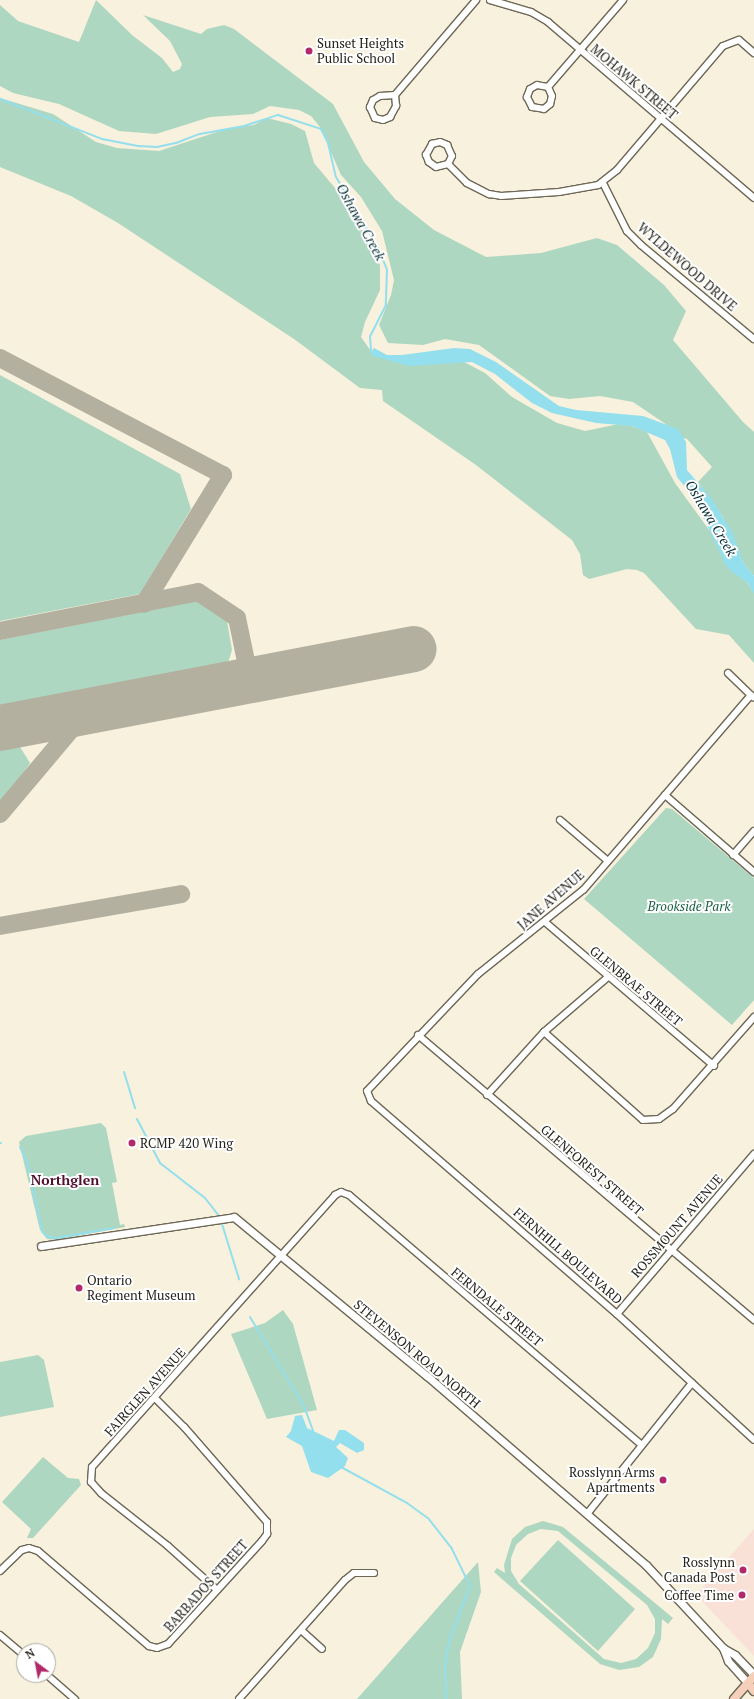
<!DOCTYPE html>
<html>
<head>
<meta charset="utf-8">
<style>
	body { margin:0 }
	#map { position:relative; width:754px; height:1699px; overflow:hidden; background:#f7f1dd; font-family:"PT Serif",serif }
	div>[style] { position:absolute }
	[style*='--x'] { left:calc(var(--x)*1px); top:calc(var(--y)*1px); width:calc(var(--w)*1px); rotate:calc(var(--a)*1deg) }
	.commercial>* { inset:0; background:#fae1d8 }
	.green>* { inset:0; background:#aed7c1 }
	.water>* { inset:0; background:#93dfed }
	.stream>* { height:2px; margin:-1px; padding:0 1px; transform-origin:1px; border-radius:1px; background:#93dfed }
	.taxiway>* { height:18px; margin:-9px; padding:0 9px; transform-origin:9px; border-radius:9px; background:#b4b0a0 }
	.runway>* { height:46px; margin:-23px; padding:0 23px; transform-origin:23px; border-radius:23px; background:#b4b0a0 }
	.roads { filter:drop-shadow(1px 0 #6d6756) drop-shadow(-1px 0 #6d6756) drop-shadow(0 1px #6d6756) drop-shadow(0 -1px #6d6756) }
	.minor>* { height:6px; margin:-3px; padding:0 3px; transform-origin:3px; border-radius:3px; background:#fff }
	.tertiary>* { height:7px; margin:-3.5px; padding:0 3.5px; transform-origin:3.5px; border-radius:3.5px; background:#fff }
	.secondary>* { height:8px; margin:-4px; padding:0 4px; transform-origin:4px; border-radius:4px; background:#f5cfb9 }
	.dots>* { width:11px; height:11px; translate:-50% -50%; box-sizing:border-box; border:2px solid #fff; border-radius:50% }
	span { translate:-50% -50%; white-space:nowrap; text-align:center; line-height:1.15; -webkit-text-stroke:4px #fff; paint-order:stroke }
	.poi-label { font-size:13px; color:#25231b }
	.left { translate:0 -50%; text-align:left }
	.right { translate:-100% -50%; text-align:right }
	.street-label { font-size:13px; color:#25231b }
	.park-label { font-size:13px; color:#1a6143; font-style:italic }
	.water-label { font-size:14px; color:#0d3339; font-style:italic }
	.neighbourhood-label { font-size:14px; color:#51102e; font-weight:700 }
	.north { position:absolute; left:16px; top:1643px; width:40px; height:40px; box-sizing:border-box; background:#fff; border:1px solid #a8a7a4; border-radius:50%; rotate:328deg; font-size:11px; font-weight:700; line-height:16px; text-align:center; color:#25231b }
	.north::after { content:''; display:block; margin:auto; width:14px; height:18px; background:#b1296a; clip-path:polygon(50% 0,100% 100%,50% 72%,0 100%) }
</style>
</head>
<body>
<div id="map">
	<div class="commercial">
		<i style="clip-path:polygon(754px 1529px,754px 1656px,696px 1595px)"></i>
	</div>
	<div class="green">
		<i style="clip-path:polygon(96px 0,132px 35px,162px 58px,173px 72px,180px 69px,182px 64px,170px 41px,143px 15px,201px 34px,207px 29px,224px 25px,234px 29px,333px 104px,364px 162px,395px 199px,434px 230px,486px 257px,541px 253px,597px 238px,617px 245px,664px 285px,686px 311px,673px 340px,743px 422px,754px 432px,754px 576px,743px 562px,723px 517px,698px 482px,712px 467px,687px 439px,677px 436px,667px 425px,633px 402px,600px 396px,569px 399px,550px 396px,479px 345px,445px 339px,423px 345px,388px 343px,379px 325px,391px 295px,394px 280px,382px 231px,361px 197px,341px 175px,320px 127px,311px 116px,299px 110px,270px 106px,253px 114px,210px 117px,156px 134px,119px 131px,59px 104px,13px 93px,0 86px,0 5px,18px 21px,79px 42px)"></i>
		<i style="clip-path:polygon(0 98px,53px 114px,96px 142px,117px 148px,159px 151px,226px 129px,254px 125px,267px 118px,291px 124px,305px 131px,314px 163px,340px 194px,373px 247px,380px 265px,380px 290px,365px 322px,361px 337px,373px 354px,401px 360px,462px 361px,485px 373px,512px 397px,557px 423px,585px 431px,624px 423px,647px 432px,675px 483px,754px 592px,754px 663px,729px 635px,696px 629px,644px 573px,637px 570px,627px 569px,589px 579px,583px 575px,580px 554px,572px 540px,476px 465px,383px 401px,382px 390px,360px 388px,294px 339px,118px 223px,71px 196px,0 167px)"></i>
		<i style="clip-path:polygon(0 375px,180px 474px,191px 509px,140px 594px,0 621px)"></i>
		<i style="clip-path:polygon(196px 601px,227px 621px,232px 650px,227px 666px,0 710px,0 640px)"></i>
		<i style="clip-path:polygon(17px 742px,30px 763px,0 808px,0 746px)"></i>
		<i style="clip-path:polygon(666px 808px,672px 809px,754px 878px,754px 1000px,732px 1025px,584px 899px)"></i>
		<i style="clip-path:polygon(101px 1123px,106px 1128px,117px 1182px,112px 1183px,120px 1225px,124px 1224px,125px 1227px,56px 1240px,47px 1239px,40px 1230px,19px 1142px,26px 1136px)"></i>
		<i style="clip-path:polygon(283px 1310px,293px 1324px,317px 1410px,267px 1419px,231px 1334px,265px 1323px)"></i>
		<i style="clip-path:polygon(38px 1355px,44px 1360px,54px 1407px,0 1417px,0 1362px)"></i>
		<i style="clip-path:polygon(43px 1457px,68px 1478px,79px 1479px,81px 1485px,33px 1538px,27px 1538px,31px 1529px,2px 1502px)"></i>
		<i style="clip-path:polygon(evenodd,543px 1521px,563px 1527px,673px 1618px,668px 1624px,662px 1619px,661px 1639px,653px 1657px,639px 1667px,619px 1670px,600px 1664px,494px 1572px,497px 1568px,505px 1573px,504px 1565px,512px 1539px,525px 1527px,543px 1521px,541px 1529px,558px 1531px,647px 1605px,655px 1619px,655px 1633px,648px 1648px,636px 1659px,621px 1663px,604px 1659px,519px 1584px,511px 1571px,511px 1558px,516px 1545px,528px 1534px,541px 1529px)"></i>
		<i style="clip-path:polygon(558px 1540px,635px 1609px,598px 1651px,520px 1581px)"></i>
		<i style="clip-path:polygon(478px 1562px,481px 1592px,460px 1652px,462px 1699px,357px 1699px)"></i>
	</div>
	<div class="water">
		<i style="clip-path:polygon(374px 348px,387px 355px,402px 355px,454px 348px,470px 349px,496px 362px,559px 406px,576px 410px,643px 416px,678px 429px,686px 442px,687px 470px,711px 498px,732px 532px,743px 562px,754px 576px,754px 594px,748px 583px,732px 572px,725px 564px,705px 521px,690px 493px,677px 477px,670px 449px,665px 440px,632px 426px,596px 423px,552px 413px,532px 403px,495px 374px,472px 362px,409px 366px,373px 356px,370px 353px)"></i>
		<i style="clip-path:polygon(302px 1415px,307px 1428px,334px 1441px,339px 1430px,345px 1430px,364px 1443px,364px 1450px,357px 1453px,340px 1443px,336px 1447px,348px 1458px,345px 1466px,328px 1478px,311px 1472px,302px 1446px,286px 1437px,291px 1431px,295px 1416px)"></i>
	</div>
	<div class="stream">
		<i style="--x:0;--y:99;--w:110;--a:21.4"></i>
		<i style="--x:102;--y:139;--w:38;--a:11"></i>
		<i style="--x:139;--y:146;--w:18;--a:3"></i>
		<i style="--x:157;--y:147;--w:19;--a:-12"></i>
		<i style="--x:176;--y:143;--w:26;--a:-21"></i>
		<i style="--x:200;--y:134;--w:45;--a:-10.3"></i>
		<i style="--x:244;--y:126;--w:36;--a:-18"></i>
		<i style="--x:278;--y:115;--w:45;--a:18"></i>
		<i style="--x:321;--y:129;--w:16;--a:63"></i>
		<i style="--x:328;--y:143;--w:35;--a:77"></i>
		<i style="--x:336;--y:177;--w:84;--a:59.2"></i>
		<i style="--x:379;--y:249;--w:22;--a:69"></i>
		<i style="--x:387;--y:270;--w:35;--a:92"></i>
		<i style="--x:386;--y:305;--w:35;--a:117"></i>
		<i style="--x:370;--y:336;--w:14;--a:86"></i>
		<i style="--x:124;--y:1072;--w:38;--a:73"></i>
		<i style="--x:137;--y:1119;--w:50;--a:62.4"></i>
		<i style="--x:160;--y:1163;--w:57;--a:37.9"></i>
		<i style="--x:205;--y:1198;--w:23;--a:52"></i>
		<i style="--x:0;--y:1143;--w:1;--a:0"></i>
		<i style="--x:20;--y:1147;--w:17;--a:65"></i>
		<i style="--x:27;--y:1162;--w:71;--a:77.7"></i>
		<i style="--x:42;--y:1231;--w:6;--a:51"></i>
		<i style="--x:46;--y:1236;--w:10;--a:11"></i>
		<i style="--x:56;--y:1238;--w:59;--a:-9.8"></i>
		<i style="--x:222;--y:1224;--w:58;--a:72.8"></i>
		<i style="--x:250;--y:1317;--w:104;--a:58.8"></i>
		<i style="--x:304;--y:1406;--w:27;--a:70"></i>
		<i style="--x:341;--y:1467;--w:75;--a:28.6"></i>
		<i style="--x:407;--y:1503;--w:26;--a:36"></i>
		<i style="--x:428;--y:1518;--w:37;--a:52"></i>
		<i style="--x:451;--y:1547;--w:43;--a:64"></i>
		<i style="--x:470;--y:1586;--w:59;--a:110.9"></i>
		<i style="--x:449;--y:1641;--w:25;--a:99"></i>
		<i style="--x:445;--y:1666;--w:33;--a:88"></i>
	</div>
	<div class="taxiway">
		<i style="--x:0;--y:358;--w:252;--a:27.7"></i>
		<i style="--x:223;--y:475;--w:151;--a:121.5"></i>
		<i style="--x:0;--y:631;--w:202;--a:-11.1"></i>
		<i style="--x:198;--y:592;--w:47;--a:33.7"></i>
		<i style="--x:237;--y:618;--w:44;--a:78.2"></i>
		<i style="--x:246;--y:661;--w:22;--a:100"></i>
		<i style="--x:0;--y:814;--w:133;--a:-49.9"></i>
		<i style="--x:0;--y:926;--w:184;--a:-10"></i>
	</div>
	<div class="runway">
		<i style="--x:0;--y:728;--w:421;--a:-10.8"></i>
	</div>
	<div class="roads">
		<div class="minor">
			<i style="--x:490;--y:0;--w:43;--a:16.3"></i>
			<i style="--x:531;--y:12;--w:20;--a:30"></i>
			<i style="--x:548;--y:22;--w:271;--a:40.5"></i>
			<i style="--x:548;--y:87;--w:11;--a:-170"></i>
			<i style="--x:537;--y:85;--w:8;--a:150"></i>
			<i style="--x:530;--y:89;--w:9;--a:111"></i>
			<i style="--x:527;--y:97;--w:11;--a:63"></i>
			<i style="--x:532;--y:107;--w:12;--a:9"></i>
			<i style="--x:544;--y:109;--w:8;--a:-40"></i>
			<i style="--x:550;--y:104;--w:8;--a:-76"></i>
			<i style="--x:552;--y:96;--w:10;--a:-114"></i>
			<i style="--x:548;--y:87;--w:115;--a:-49.2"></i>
			<i style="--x:395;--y:95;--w:15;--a:176"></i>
			<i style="--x:380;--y:96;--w:8;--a:150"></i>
			<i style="--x:373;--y:100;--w:8;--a:113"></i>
			<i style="--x:370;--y:107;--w:12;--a:66"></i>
			<i style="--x:375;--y:118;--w:8;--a:14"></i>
			<i style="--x:383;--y:120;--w:8;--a:-23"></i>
			<i style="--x:390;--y:117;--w:13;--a:-61"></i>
			<i style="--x:396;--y:106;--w:11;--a:-95"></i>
			<i style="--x:395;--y:95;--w:125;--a:-49.5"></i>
			<i style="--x:448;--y:164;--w:12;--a:166"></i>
			<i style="--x:436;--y:167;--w:9;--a:-144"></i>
			<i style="--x:429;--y:162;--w:8;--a:-113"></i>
			<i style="--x:426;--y:155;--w:13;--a:-61"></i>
			<i style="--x:432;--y:144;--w:8;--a:-14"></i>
			<i style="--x:440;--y:142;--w:8;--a:23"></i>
			<i style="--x:447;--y:145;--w:12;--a:66"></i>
			<i style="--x:452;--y:156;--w:9;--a:117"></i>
			<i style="--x:448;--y:164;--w:27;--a:45"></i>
			<i style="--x:467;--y:183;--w:25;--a:27"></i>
			<i style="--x:489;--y:194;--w:12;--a:9"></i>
			<i style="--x:501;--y:196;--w:58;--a:-3.9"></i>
			<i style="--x:559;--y:192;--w:40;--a:-10"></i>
			<i style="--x:598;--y:185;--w:24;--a:-38"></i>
			<i style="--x:617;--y:170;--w:163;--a:-49.5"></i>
			<i style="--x:723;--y:46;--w:17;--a:-21"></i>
			<i style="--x:739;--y:40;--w:20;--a:41"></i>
			<i style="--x:603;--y:183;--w:54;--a:63.4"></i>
			<i style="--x:627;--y:231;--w:20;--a:45"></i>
			<i style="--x:641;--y:245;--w:147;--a:39.8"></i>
			<i style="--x:728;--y:673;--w:35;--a:44"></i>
			<i style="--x:751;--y:695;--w:257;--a:130.7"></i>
			<i style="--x:583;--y:890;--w:134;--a:141.3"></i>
			<i style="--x:478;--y:974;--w:161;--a:133.5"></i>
			<i style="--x:367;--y:1091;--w:11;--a:68"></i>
			<i style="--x:371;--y:1101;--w:325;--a:40.9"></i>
			<i style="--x:617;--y:1314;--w:186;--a:42.6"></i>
			<i style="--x:665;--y:795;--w:118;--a:40.9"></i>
			<i style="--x:560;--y:820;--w:63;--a:40.5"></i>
			<i style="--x:733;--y:855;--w:32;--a:-49"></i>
			<i style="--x:545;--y:922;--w:222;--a:40.4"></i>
			<i style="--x:544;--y:1032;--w:132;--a:41.6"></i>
			<i style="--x:643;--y:1120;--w:16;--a:-4"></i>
			<i style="--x:659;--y:1119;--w:17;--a:-36"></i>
			<i style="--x:673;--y:1109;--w:123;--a:-48.6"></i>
			<i style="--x:418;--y:1035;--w:441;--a:40.3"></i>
			<i style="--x:487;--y:1095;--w:85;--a:-47.9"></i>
			<i style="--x:544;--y:1032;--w:84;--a:-40.7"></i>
			<i style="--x:617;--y:1314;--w:211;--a:-49.4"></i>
			<i style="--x:587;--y:1514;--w:168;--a:-51.3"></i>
			<i style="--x:0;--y:1571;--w:30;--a:-44"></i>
			<i style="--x:22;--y:1550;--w:7;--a:-16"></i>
			<i style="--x:29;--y:1548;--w:9;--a:18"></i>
			<i style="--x:38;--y:1551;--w:146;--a:40.6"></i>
			<i style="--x:149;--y:1646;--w:8;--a:14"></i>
			<i style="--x:157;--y:1648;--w:12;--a:-20"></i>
			<i style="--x:168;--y:1644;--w:139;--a:-47.6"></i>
			<i style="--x:262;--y:1541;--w:9;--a:-54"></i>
			<i style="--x:267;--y:1534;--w:12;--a:-90"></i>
			<i style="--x:267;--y:1522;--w:126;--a:-131.1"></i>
			<i style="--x:184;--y:1427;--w:41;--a:-135"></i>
			<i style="--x:217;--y:1590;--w:66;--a:-138.1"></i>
			<i style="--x:168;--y:1546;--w:85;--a:-141.7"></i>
			<i style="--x:101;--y:1493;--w:15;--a:-132"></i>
			<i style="--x:91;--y:1482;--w:15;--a:-86"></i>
			<i style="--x:92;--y:1467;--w:365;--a:-48.2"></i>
			<i style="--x:335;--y:1195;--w:7;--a:-27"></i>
			<i style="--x:341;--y:1192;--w:9;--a:21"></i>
			<i style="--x:349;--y:1195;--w:385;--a:40.5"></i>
			<i style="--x:301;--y:1630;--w:28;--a:42"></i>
			<i style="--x:0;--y:1635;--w:31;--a:40"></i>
			<i style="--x:47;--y:1675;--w:37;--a:41"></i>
			<i style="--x:239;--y:1699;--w:159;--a:-48.3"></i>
			<i style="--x:345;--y:1580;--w:11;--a:-38"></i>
			<i style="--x:354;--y:1573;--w:20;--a:0"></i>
		</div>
		<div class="tertiary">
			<i style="--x:41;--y:1246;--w:195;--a:-8.5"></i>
			<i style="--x:234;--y:1217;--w:250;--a:39.5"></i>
			<i style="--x:427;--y:1376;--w:289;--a:40.8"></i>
			<i style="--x:646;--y:1565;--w:113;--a:47.1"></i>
			<i style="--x:723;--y:1648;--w:14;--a:30"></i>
			<i style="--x:735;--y:1655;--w:28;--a:46"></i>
			<i style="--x:723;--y:1648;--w:14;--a:69"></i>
			<i style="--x:728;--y:1661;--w:30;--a:48"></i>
		</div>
		<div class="secondary">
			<i style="--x:748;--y:1683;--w:10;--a:53"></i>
			<i style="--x:734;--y:1699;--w:30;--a:-49"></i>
		</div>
	</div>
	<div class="dots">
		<i style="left:309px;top:51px;background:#b1296a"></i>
		<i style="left:132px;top:1143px;background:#b1296a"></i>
		<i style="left:79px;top:1288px;background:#b1296a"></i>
		<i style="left:663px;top:1480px;background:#b1296a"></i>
		<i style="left:743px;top:1570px;background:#b1296a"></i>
		<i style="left:742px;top:1595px;background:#b1296a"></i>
	</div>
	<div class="poi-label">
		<span class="left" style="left:317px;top:51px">Sunset Heights<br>Public School</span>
		<span class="left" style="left:140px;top:1143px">RCMP 420 Wing</span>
		<span class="left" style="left:87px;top:1288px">Ontario<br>Regiment Museum</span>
		<span class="right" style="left:655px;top:1480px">Rosslynn Arms<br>Apartments</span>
		<span class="right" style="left:735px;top:1570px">Rosslynn<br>Canada Post</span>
		<span class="right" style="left:734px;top:1595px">Coffee Time</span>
	</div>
	<div class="street-label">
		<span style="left:634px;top:82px;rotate:40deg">MOHAWK STREET</span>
		<span style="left:687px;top:267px;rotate:41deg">WYLDEWOOD DRIVE</span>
		<span style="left:551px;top:900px;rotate:-41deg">JANE AVENUE</span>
		<span style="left:636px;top:986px;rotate:40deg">GLENBRAE STREET</span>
		<span style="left:592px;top:1170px;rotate:41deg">GLENFOREST STREET</span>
		<span style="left:677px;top:1226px;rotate:-49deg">ROSSMOUNT AVENUE</span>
		<span style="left:568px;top:1256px;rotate:41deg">FERNHILL BOULEVARD</span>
		<span style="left:497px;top:1307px;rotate:40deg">FERNDALE STREET</span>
		<span style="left:417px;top:1354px;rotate:40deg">STEVENSON ROAD NORTH</span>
		<span style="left:145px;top:1392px;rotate:-48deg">FAIRGLEN AVENUE</span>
		<span style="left:206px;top:1586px;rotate:-48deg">BARBADOS STREET</span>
	</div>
	<div class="park-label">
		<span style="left:689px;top:906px">Brookside Park</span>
	</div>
	<div class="water-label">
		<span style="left:361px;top:222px;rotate:61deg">Oshawa Creek</span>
		<span style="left:711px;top:518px;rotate:59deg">Oshawa Creek</span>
	</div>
	<div class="neighbourhood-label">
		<span style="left:65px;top:1180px">Northglen</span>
	</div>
	<div class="north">N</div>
</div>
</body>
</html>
